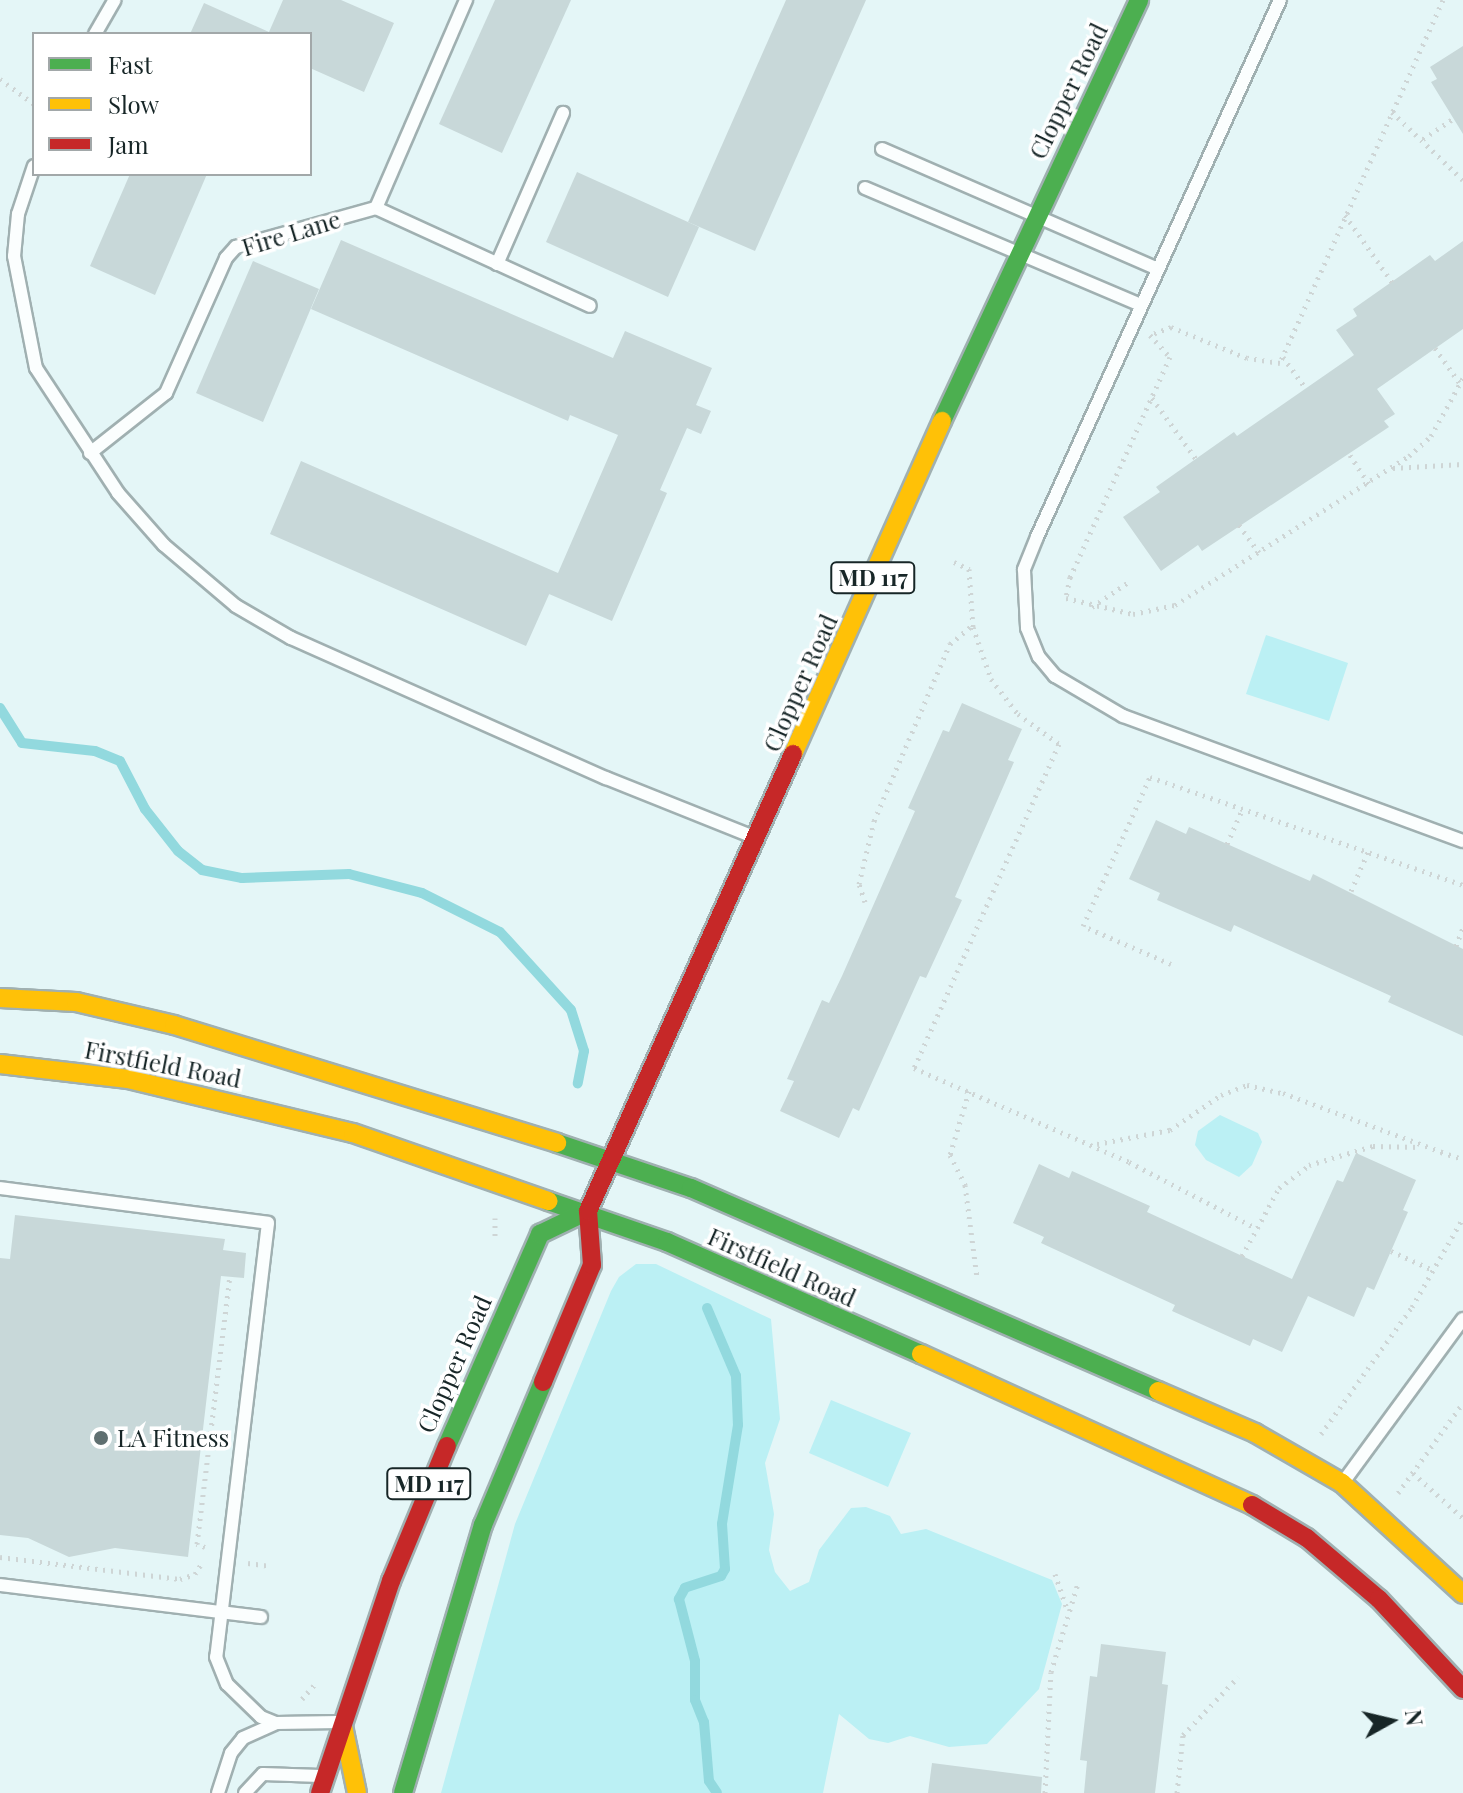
<!DOCTYPE html>
<html>
<head>
<meta charset="utf-8">
<style>
	body { margin:0 }
	#map { position:relative; width:1463px; height:1793px; overflow:hidden; background:#e4f6f7; font-family:"Playfair Display",serif }
	div>[style] { position:absolute }
	[style*='--x'] { left:calc(var(--x)*1px); top:calc(var(--y)*1px); width:calc(var(--w)*1px); rotate:calc(var(--a)*1deg) }
	.green>* { inset:0; background:#bbf0f4 }
	.stream>* { height:10px; margin:-5px; padding:0 5px; transform-origin:5px; border-radius:5px; background:#92d9de }
	.building>* { inset:0; background:#c8d8d9 }
	.path>* { height:5px; margin-top:-2.5px; transform-origin:0; background:repeating-linear-gradient(90deg,#ced5d5 0 2px,transparent 0 8px) }
	.roads { filter:drop-shadow(2px 0 #a0b0b1) drop-shadow(-2px 0 #a0b0b1) drop-shadow(0 2px #a0b0b1) drop-shadow(0 -2px #a0b0b1) }
	.lane>* { height:12px; margin:-6px; padding:0 6px; transform-origin:6px; border-radius:6px; background:#fbfefe }
	.fast>* { height:18px; margin:-9px; padding:0 9px; transform-origin:9px; border-radius:9px; background:#4caf50 }
	.slow>* { height:18px; margin:-9px; padding:0 9px; transform-origin:9px; border-radius:9px; background:#ffc107 }
	.jam>* { height:18px; margin:-9px; padding:0 9px; transform-origin:9px; border-radius:9px; background:#c62828 }
	.dots>* { width:22px; height:22px; translate:-50% -50%; box-sizing:border-box; border:4px solid #fff; border-radius:50% }
	span { translate:-50% -50%; white-space:nowrap; text-align:center; line-height:1.15; -webkit-text-stroke:7px #fff; paint-order:stroke }
	.shield-label span { padding:2px 6px; background:#fff; border:2px solid; border-radius:6px; -webkit-text-stroke-width:0 }
	.shield-label { font-size:22px; color:#172627; font-weight:700 }
	.street-label { font-size:24px; color:#172627 }
	.poi-label { font-size:24px; color:#172627 }
	.left { translate:0 -50%; text-align:left }
	.legend { position:absolute; left:32px; top:32px; width:280px; height:144px; box-sizing:border-box; background:#fff; border:2px solid #a2a8a9; margin:0; padding:10px 14px; list-style:none; font-size:24px; color:#172627 }
	.legend li { display:flex; align-items:center; gap:16px; height:40px }
	.legend b { width:40px; border:2px solid #a2a8a9 }
	.north { position:absolute; left:1351px; top:1681px; width:80px; height:80px; -webkit-text-stroke:6px #fff; paint-order:stroke; rotate:82deg; font-size:22px; font-weight:700; line-height:32px; text-align:center; color:#172627 }
	.north::after { content:''; display:block; margin:auto; width:28px; height:36px; background:#172627; clip-path:polygon(50% 0,100% 100%,50% 72%,0 100%) }
</style>
</head>
<body>
<div id="map">
	<div class="green">
		<i style="clip-path:polygon(1266px 635px,1348px 663px,1329px 721px,1246px 694px)"></i>
		<i style="clip-path:polygon(1220px 1115px,1258px 1133px,1262px 1142px,1252px 1165px,1239px 1177px,1206px 1160px,1195px 1145px,1198px 1131px)"></i>
		<i style="clip-path:polygon(636px 1264px,656px 1264px,771px 1319px,780px 1419px,765px 1463px,774px 1514px,769px 1550px,775px 1572px,790px 1591px,809px 1582px,819px 1550px,851px 1508px,866px 1507px,890px 1516px,901px 1534px,926px 1529px,1052px 1580px,1062px 1604px,1039px 1689px,987px 1744px,949px 1747px,910px 1736px,888px 1743px,869px 1739px,839px 1714px,823px 1793px,441px 1793px,515px 1524px,611px 1291px,619px 1277px)"></i>
		<i style="clip-path:polygon(831px 1400px,911px 1433px,888px 1487px,809px 1453px)"></i>
	</div>
	<div class="stream">
		<i style="--x:0;--y:708;--w:41;--a:57.8"></i>
		<i style="--x:22;--y:743;--w:73;--a:6.3"></i>
		<i style="--x:95;--y:751;--w:27;--a:22"></i>
		<i style="--x:120;--y:761;--w:54;--a:62.5"></i>
		<i style="--x:145;--y:809;--w:53;--a:51.8"></i>
		<i style="--x:178;--y:851;--w:31;--a:38"></i>
		<i style="--x:202;--y:870;--w:41;--a:11.3"></i>
		<i style="--x:242;--y:878;--w:107;--a:-2.1"></i>
		<i style="--x:349;--y:874;--w:75;--a:14.6"></i>
		<i style="--x:422;--y:893;--w:87;--a:26.6"></i>
		<i style="--x:500;--y:932;--w:105;--a:47.7"></i>
		<i style="--x:571;--y:1010;--w:43;--a:72.4"></i>
		<i style="--x:584;--y:1051;--w:33;--a:101"></i>
		<i style="--x:707;--y:1308;--w:74;--a:66.9"></i>
		<i style="--x:736;--y:1376;--w:49;--a:87.7"></i>
		<i style="--x:738;--y:1425;--w:100;--a:99.2"></i>
		<i style="--x:722;--y:1524;--w:45;--a:86.2"></i>
		<i style="--x:725;--y:1569;--w:8;--a:120"></i>
		<i style="--x:721;--y:1576;--w:38;--a:162"></i>
		<i style="--x:685;--y:1588;--w:13;--a:119"></i>
		<i style="--x:679;--y:1599;--w:64;--a:75.5"></i>
		<i style="--x:695;--y:1661;--w:39;--a:90"></i>
		<i style="--x:695;--y:1700;--w:24;--a:68"></i>
		<i style="--x:704;--y:1722;--w:59;--a:85.2"></i>
		<i style="--x:709;--y:1781;--w:14;--a:56"></i>
	</div>
	<div class="building">
		<i style="clip-path:polygon(283px 0,341px 0,394px 23px,364px 92px,310px 68px,310px 34px,190px 34px,204px 3px,269px 32px)"></i>
		<i style="clip-path:polygon(495px 0,571px 0,502px 153px,439px 124px)"></i>
		<i style="clip-path:polygon(786px 0,866px 0,755px 251px,688px 222px)"></i>
		<i style="clip-path:polygon(1463px 46px,1463px 134px,1431px 82px,1437px 79px,1430px 67px)"></i>
		<i style="clip-path:polygon(577px 172px,699px 227px,668px 297px,546px 242px)"></i>
		<i style="clip-path:polygon(130px 174px,207px 174px,155px 295px,90px 266px)"></i>
		<i style="clip-path:polygon(341px 240px,613px 358px,625px 331px,712px 368px,696px 405px,711px 411px,701px 434px,687px 428px,660px 490px,667px 493px,612px 621px,549px 594px,551px 590px,526px 646px,270px 534px,301px 461px,558px 573px,618px 435px,570px 415px,568px 421px,311px 309px)"></i>
		<i style="clip-path:polygon(1463px 241px,1463px 329px,1377px 389px,1395px 414px,1384px 421px,1389px 427px,1202px 551px,1198px 545px,1161px 571px,1123px 517px,1160px 492px,1156px 487px,1234px 432px,1237px 436px,1354px 355px,1336px 330px,1357px 316px,1353px 309px,1430px 255px,1435px 261px)"></i>
		<i style="clip-path:polygon(253px 261px,319px 289px,263px 422px,196px 393px)"></i>
		<i style="clip-path:polygon(962px 703px,1022px 729px,1008px 760px,1014px 762px,955px 897px,962px 900px,926px 978px,920px 976px,859px 1111px,853px 1108px,839px 1138px,780px 1111px,794px 1081px,787px 1079px,822px 1000px,829px 1003px,842px 976px,915px 811px,908px 808px,943px 730px,949px 732px)"></i>
		<i style="clip-path:polygon(1156px 820px,1186px 834px,1189px 827px,1310px 881px,1313px 874px,1463px 949px,1463px 1036px,1388px 1002px,1391px 996px,1234px 925px,1231px 932px,1157px 900px,1160px 893px,1129px 879px)"></i>
		<i style="clip-path:polygon(1356px 1153px,1416px 1180px,1403px 1210px,1408px 1212px,1374px 1290px,1367px 1287px,1354px 1317px,1308px 1296px,1282px 1352px,1253px 1339px,1250px 1346px,1172px 1311px,1175px 1305px,1041px 1243px,1044px 1237px,1013px 1223px,1039px 1164px,1069px 1178px,1072px 1171px,1150px 1206px,1147px 1212px,1292px 1279px,1337px 1180px,1343px 1182px)"></i>
		<i style="clip-path:polygon(15px 1215px,225px 1239px,223px 1250px,246px 1253px,244px 1278px,221px 1276px,188px 1557px,115px 1548px,69px 1557px,28px 1538px,0 1535px,0 1258px,10px 1259px)"></i>
		<i style="clip-path:polygon(1101px 1644px,1166px 1652px,1162px 1684px,1168px 1685px,1155px 1793px,1084px 1793px,1087px 1761px,1080px 1760px,1090px 1676px,1097px 1677px)"></i>
		<i style="clip-path:polygon(932px 1763px,1042px 1777px,1041px 1793px,928px 1793px)"></i>
	</div>
	<div class="path">
		<i style="--x:1443;--y:0;--w:398;--a:114.2"></i>
		<i style="--x:1280;--y:363;--w:33;--a:-171"></i>
		<i style="--x:1247;--y:358;--w:82;--a:-157.8"></i>
		<i style="--x:1171;--y:327;--w:22;--a:159"></i>
		<i style="--x:1150;--y:335;--w:30;--a:48"></i>
		<i style="--x:1170;--y:357;--w:242;--a:114.4"></i>
		<i style="--x:1070;--y:577;--w:21;--a:101"></i>
		<i style="--x:1066;--y:598;--w:69;--a:13.4"></i>
		<i style="--x:1133;--y:614;--w:43;--a:-12.1"></i>
		<i style="--x:1175;--y:605;--w:277;--a:-32.5"></i>
		<i style="--x:1409;--y:456;--w:30;--a:-42"></i>
		<i style="--x:1431;--y:436;--w:66;--a:-61.1"></i>
		<i style="--x:0;--y:79;--w:42;--a:36.3"></i>
		<i style="--x:1392;--y:112;--w:98;--a:43.8"></i>
		<i style="--x:1423;--y:139;--w:36;--a:-34"></i>
		<i style="--x:1345;--y:215;--w:82;--a:55"></i>
		<i style="--x:1435;--y:348;--w:42;--a:54.8"></i>
		<i style="--x:1283;--y:357;--w:39;--a:54"></i>
		<i style="--x:1152;--y:398;--w:75;--a:54.2"></i>
		<i style="--x:1350;--y:455;--w:35;--a:57"></i>
		<i style="--x:1393;--y:468;--w:70;--a:-3.3"></i>
		<i style="--x:1239;--y:525;--w:34;--a:54"></i>
		<i style="--x:954;--y:562;--w:17;--a:25"></i>
		<i style="--x:969;--y:569;--w:58;--a:86.1"></i>
		<i style="--x:973;--y:627;--w:55;--a:70.9"></i>
		<i style="--x:991;--y:679;--w:44;--a:52.4"></i>
		<i style="--x:1018;--y:714;--w:51;--a:36.2"></i>
		<i style="--x:1059;--y:744;--w:355;--a:114.1"></i>
		<i style="--x:914;--y:1068;--w:235;--a:23.6"></i>
		<i style="--x:1129;--y:1162;--w:143;--a:27.5"></i>
		<i style="--x:1092;--y:607;--w:46;--a:-34.4"></i>
		<i style="--x:1227;--y:844;--w:39;--a:-66"></i>
		<i style="--x:1351;--y:891;--w:43;--a:-66.4"></i>
		<i style="--x:865;--y:902;--w:19;--a:-108"></i>
		<i style="--x:859;--y:884;--w:65;--a:-76.6"></i>
		<i style="--x:874;--y:821;--w:193;--a:-66.8"></i>
		<i style="--x:950;--y:644;--w:30;--a:-40"></i>
		<i style="--x:1456;--y:946;--w:19;--a:-69"></i>
		<i style="--x:1171;--y:964;--w:96;--a:-156.6"></i>
		<i style="--x:1083;--y:926;--w:163;--a:-65.8"></i>
		<i style="--x:1150;--y:777;--w:331;--a:19"></i>
		<i style="--x:969;--y:1091;--w:67;--a:106.5"></i>
		<i style="--x:950;--y:1155;--w:34;--a:63"></i>
		<i style="--x:965;--y:1185;--w:94;--a:82.6"></i>
		<i style="--x:1097;--y:1144;--w:74;--a:-10.9"></i>
		<i style="--x:1170;--y:1130;--w:62;--a:-34.5"></i>
		<i style="--x:1221;--y:1095;--w:28;--a:-21"></i>
		<i style="--x:1247;--y:1085;--w:37;--a:13"></i>
		<i style="--x:1283;--y:1093;--w:172;--a:20.4"></i>
		<i style="--x:1441;--y:1152;--w:23;--a:18"></i>
		<i style="--x:495;--y:1218;--w:22;--a:90"></i>
		<i style="--x:1391;--y:1251;--w:48;--a:24.4"></i>
		<i style="--x:1242;--y:1256;--w:77;--a:-61.4"></i>
		<i style="--x:1279;--y:1188;--w:38;--a:-37"></i>
		<i style="--x:1309;--y:1165;--w:67;--a:-16.5"></i>
		<i style="--x:1373;--y:1146;--w:47;--a:1.2"></i>
		<i style="--x:1321;--y:1434;--w:156;--a:-54.4"></i>
		<i style="--x:1412;--y:1307;--w:103;--a:-60.2"></i>
		<i style="--x:1413;--y:1473;--w:67;--a:42"></i>
		<i style="--x:1398;--y:1493;--w:111;--a:-54.2"></i>
		<i style="--x:205;--y:1547;--w:9;--a:-159"></i>
		<i style="--x:197;--y:1544;--w:269;--a:-83"></i>
		<i style="--x:0;--y:1557;--w:181;--a:7"></i>
		<i style="--x:180;--y:1579;--w:16;--a:-18"></i>
		<i style="--x:195;--y:1574;--w:15;--a:-58"></i>
		<i style="--x:248;--y:1563;--w:22;--a:8"></i>
		<i style="--x:1055;--y:1574;--w:39;--a:71"></i>
		<i style="--x:302;--y:1699;--w:21;--a:-49"></i>
		<i style="--x:1045;--y:1793;--w:121;--a:-87.2"></i>
		<i style="--x:1051;--y:1672;--w:93;--a:-73.1"></i>
		<i style="--x:1177;--y:1793;--w:58;--a:-84.1"></i>
		<i style="--x:1183;--y:1735;--w:80;--a:-46.5"></i>
	</div>
	<div class="roads">
		<div class="lane">
			<i style="--x:1280;--y:0;--w:589;--a:114.35"></i>
			<i style="--x:1037;--y:537;--w:35;--a:112"></i>
			<i style="--x:1024;--y:570;--w:58;--a:87"></i>
			<i style="--x:1027;--y:628;--w:31;--a:68"></i>
			<i style="--x:1039;--y:657;--w:25;--a:50"></i>
			<i style="--x:1055;--y:676;--w:79;--a:30.5"></i>
			<i style="--x:1123;--y:716;--w:362;--a:20.2"></i>
			<i style="--x:95;--y:34;--w:39;--a:-60"></i>
			<i style="--x:882;--y:149;--w:299;--a:23.5"></i>
			<i style="--x:34;--y:166;--w:51;--a:108.4"></i>
			<i style="--x:18;--y:214;--w:42;--a:95.4"></i>
			<i style="--x:14;--y:256;--w:114;--a:78.9"></i>
			<i style="--x:36;--y:368;--w:149;--a:56.7"></i>
			<i style="--x:118;--y:493;--w:69;--a:48.5"></i>
			<i style="--x:164;--y:545;--w:94;--a:40.3"></i>
			<i style="--x:236;--y:606;--w:64;--a:30.2"></i>
			<i style="--x:291;--y:638;--w:345;--a:24"></i>
			<i style="--x:606;--y:778;--w:156;--a:21.8"></i>
			<i style="--x:865;--y:188;--w:297;--a:23"></i>
			<i style="--x:376;--y:208;--w:235;--a:24.6"></i>
			<i style="--x:497;--y:264;--w:165;--a:-66.4"></i>
			<i style="--x:90;--y:453;--w:97;--a:-38.3"></i>
			<i style="--x:166;--y:393;--w:148;--a:-66"></i>
			<i style="--x:226;--y:258;--w:15;--a:-48"></i>
			<i style="--x:236;--y:247;--w:145;--a:-15.6"></i>
			<i style="--x:376;--y:208;--w:227;--a:-66.6"></i>
			<i style="--x:0;--y:1188;--w:270;--a:7.4"></i>
			<i style="--x:268;--y:1223;--w:437;--a:96.8"></i>
			<i style="--x:216;--y:1657;--w:29;--a:68"></i>
			<i style="--x:227;--y:1684;--w:47;--a:44.1"></i>
			<i style="--x:261;--y:1717;--w:16;--a:22"></i>
			<i style="--x:276;--y:1723;--w:63;--a:-0.9"></i>
			<i style="--x:1344;--y:1481;--w:201;--a:-53.7"></i>
			<i style="--x:0;--y:1585;--w:263;--a:7"></i>
			<i style="--x:218;--y:1793;--w:42;--a:-72"></i>
			<i style="--x:231;--y:1753;--w:19;--a:-51"></i>
			<i style="--x:243;--y:1738;--w:36;--a:-24"></i>
			<i style="--x:245;--y:1793;--w:26;--a:-47"></i>
			<i style="--x:263;--y:1774;--w:57;--a:2"></i>
		</div>
		<div class="fast">
			<i style="--x:942;--y:421;--w:465;--a:-64.9"></i>
			<i style="--x:557;--y:1143;--w:141;--a:18.6"></i>
			<i style="--x:691;--y:1188;--w:509;--a:23.49"></i>
			<i style="--x:548;--y:1201;--w:126;--a:19"></i>
			<i style="--x:667;--y:1242;--w:278;--a:23.8"></i>
			<i style="--x:447;--y:1446;--w:232;--a:-66.3"></i>
			<i style="--x:540;--y:1234;--w:53;--a:-25.6"></i>
			<i style="--x:403;--y:1793;--w:280;--a:-73.4"></i>
			<i style="--x:483;--y:1525;--w:155;--a:-67.2"></i>
		</div>
		<div class="slow">
			<i style="--x:793;--y:754;--w:365;--a:-65.9"></i>
			<i style="--x:0;--y:998;--w:76;--a:3"></i>
			<i style="--x:76;--y:1002;--w:101;--a:13.2"></i>
			<i style="--x:174;--y:1025;--w:401;--a:17.1"></i>
			<i style="--x:0;--y:1064;--w:129;--a:6.7"></i>
			<i style="--x:128;--y:1079;--w:231;--a:13.5"></i>
			<i style="--x:353;--y:1133;--w:207;--a:19.2"></i>
			<i style="--x:921;--y:1354;--w:364;--a:24.5"></i>
			<i style="--x:1158;--y:1391;--w:106;--a:23.4"></i>
			<i style="--x:1255;--y:1433;--w:100;--a:29.9"></i>
			<i style="--x:1342;--y:1483;--w:164;--a:42.5"></i>
			<i style="--x:343;--y:1726;--w:68;--a:78.2"></i>
		</div>
		<div class="jam">
			<i style="--x:543;--y:1382;--w:127;--a:-67.3"></i>
			<i style="--x:592;--y:1265;--w:54;--a:-94.2"></i>
			<i style="--x:588;--y:1211;--w:501;--a:-65.84"></i>
			<i style="--x:1252;--y:1505;--w:64;--a:31"></i>
			<i style="--x:1307;--y:1538;--w:94;--a:40.3"></i>
			<i style="--x:1379;--y:1599;--w:123;--a:47"></i>
			<i style="--x:320;--y:1793;--w:224;--a:-71.5"></i>
			<i style="--x:391;--y:1581;--w:146;--a:-67.5"></i>
		</div>
	</div>
	<div class="dots">
		<i style="left:101px;top:1438px;background:#5f6f70"></i>
	</div>
	<div class="shield-label">
		<span style="left:873px;top:578px">MD 117</span>
		<span style="left:429px;top:1484px">MD 117</span>
	</div>
	<div class="street-label">
		<span style="left:1068px;top:91px;rotate:-64deg">Clopper Road</span>
		<span style="left:291px;top:233px;rotate:-17deg">Fire Lane</span>
		<span style="left:800px;top:683px;rotate:-66deg">Clopper Road</span>
		<span style="left:163px;top:1064px;rotate:11deg">Firstfield Road</span>
		<span style="left:782px;top:1267px;rotate:24deg">Firstfield Road</span>
		<span style="left:454px;top:1364px;rotate:-66deg">Clopper Road</span>
	</div>
	<div class="poi-label">
		<span class="left" style="left:117px;top:1438px">LA Fitness</span>
	</div>
	<ul class="legend">
	<li><b style="height:10px;background:#4caf50"></b>Fast</li>
	<li><b style="height:10px;background:#ffc107"></b>Slow</li>
	<li><b style="height:10px;background:#c62828"></b>Jam</li>
	</ul>
	<div class="north">N</div>
</div>
</body>
</html>
